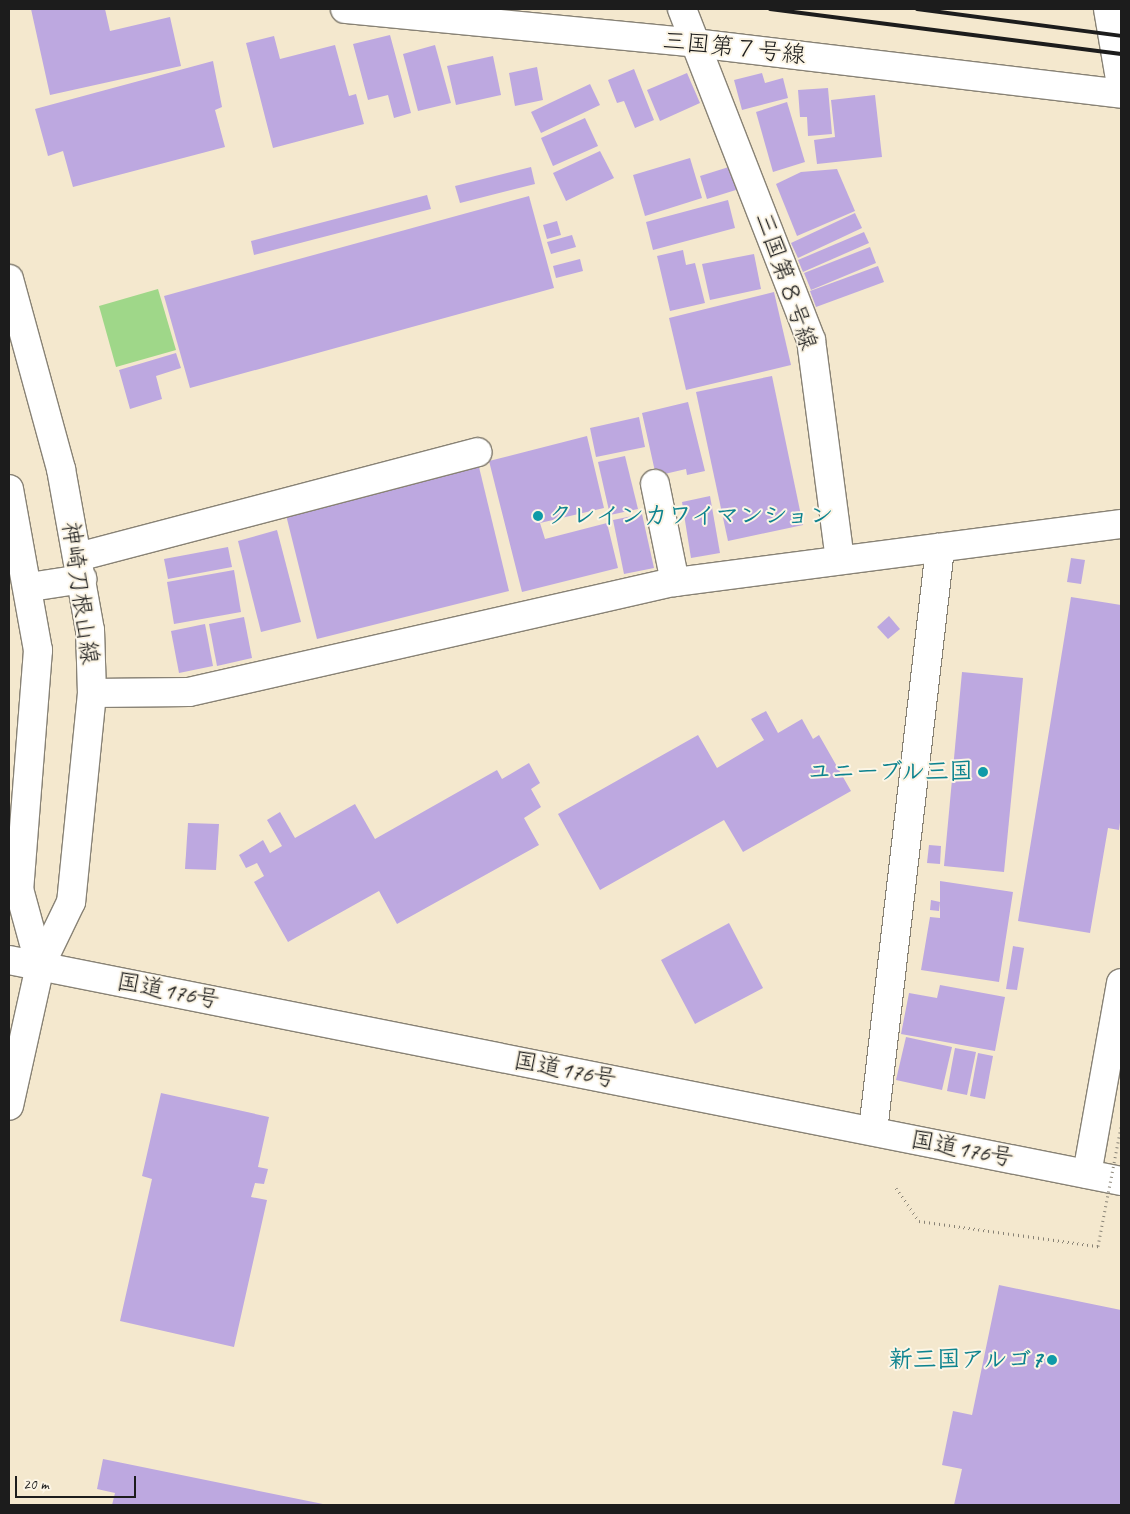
<!DOCTYPE html>
<html>
<head>
<meta charset="utf-8">
<style>
	body { margin:0 }
	#map { position:relative; width:1130px; height:1514px; overflow:hidden; background:#f4e8ce; font-family:Caveat,"Klee One",sans-serif }
	div>[style] { position:absolute }
	[style*='--x'] { left:calc(var(--x)*1px); top:calc(var(--y)*1px); width:calc(var(--w)*1px); rotate:calc(var(--a)*1deg) }
	.green>* { inset:0; background:#9fd789 }
	.building>* { inset:0; background:#bda8e0 }
	.path>* { height:3px; margin-top:-1.5px; transform-origin:0; background:repeating-linear-gradient(90deg,#888275 0 1px,transparent 0 5px) }
	.roads { filter:drop-shadow(1px 0 #888275) drop-shadow(-1px 0 #888275) drop-shadow(0 1px #888275) drop-shadow(0 -1px #888275) }
	.minor>* { height:28px; margin:-14px; padding:0 14px; transform-origin:14px; border-radius:14px; background:#fff }
	.highway>* { height:28px; margin:-14px; padding:0 14px; transform-origin:14px; border-radius:14px; background:#fff }
	.rail>* { height:4px; margin:-2px; padding:0 2px; transform-origin:2px; border-radius:2px; background:#1c1c1c }
	.path-bridge>* { height:3px; margin-top:-1.5px; transform-origin:0; background:repeating-linear-gradient(90deg,#888275 0 1px,transparent 0 5px) }
	.dots>* { width:14px; height:14px; translate:-50% -50%; box-sizing:border-box; border:2px solid #fcf5e5; border-radius:50% }
	span { translate:-50% -50%; white-space:nowrap; text-align:center; line-height:1.15; -webkit-text-stroke:4px #fcf5e5; paint-order:stroke }
	.street-label { font-size:24px; color:#1c1c1c }
	.culture-label { font-size:24px; color:#0d838f; font-weight:700 }
	.left { translate:0 -50%; text-align:left }
	.right { translate:-100% -50%; text-align:right }
	.frame { position:absolute; inset:0; border:10px solid #1c1c1c; pointer-events:none }
	.scale { position:absolute; left:15px; top:1476px; width:121px; height:22px; box-sizing:border-box; border:2px solid #1c1c1c; border-top:0; padding-left:6px; font-size:15px; line-height:18px; white-space:nowrap; color:#1c1c1c; -webkit-text-stroke:4px #fcf5e5; paint-order:stroke }
</style>
</head>
<body>
<div id="map">
	<div class="green">
		<i style="clip-path:polygon(158px 289px,176px 350px,116px 367px,99px 306px)"></i>
	</div>
	<div class="building">
		<i style="clip-path:polygon(31px 9px,105px 9px,110px 31px,170px 17px,181px 66px,50px 95px)"></i>
		<i style="clip-path:polygon(390px 35px,411px 113px,394px 118px,388px 95px,368px 100px,353px 44px)"></i>
		<i style="clip-path:polygon(274px 36px,280px 59px,335px 45px,349px 96px,356px 94px,364px 124px,273px 148px,246px 43px)"></i>
		<i style="clip-path:polygon(435px 45px,451px 103px,418px 111px,403px 54px)"></i>
		<i style="clip-path:polygon(493px 56px,501px 95px,456px 105px,447px 66px)"></i>
		<i style="clip-path:polygon(213px 61px,222px 107px,215px 110px,225px 147px,73px 187px,63px 151px,48px 156px,35px 109px)"></i>
		<i style="clip-path:polygon(537px 67px,543px 100px,515px 106px,509px 73px)"></i>
		<i style="clip-path:polygon(634px 69px,654px 120px,635px 128px,624px 101px,617px 103px,608px 80px)"></i>
		<i style="clip-path:polygon(687px 73px,700px 103px,660px 121px,647px 90px)"></i>
		<i style="clip-path:polygon(762px 73px,765px 83px,783px 78px,788px 98px,742px 110px,734px 80px)"></i>
		<i style="clip-path:polygon(590px 84px,600px 105px,541px 133px,531px 112px)"></i>
		<i style="clip-path:polygon(828px 88px,832px 134px,808px 136px,807px 117px,800px 117px,798px 90px)"></i>
		<i style="clip-path:polygon(875px 95px,882px 157px,817px 164px,814px 140px,835px 137px,831px 100px)"></i>
		<i style="clip-path:polygon(787px 102px,805px 162px,773px 172px,756px 112px)"></i>
		<i style="clip-path:polygon(585px 118px,598px 146px,553px 166px,541px 138px)"></i>
		<i style="clip-path:polygon(600px 151px,614px 178px,566px 201px,553px 173px)"></i>
		<i style="clip-path:polygon(690px 158px,702px 198px,645px 216px,633px 175px)"></i>
		<i style="clip-path:polygon(732px 166px,739px 189px,707px 199px,700px 176px)"></i>
		<i style="clip-path:polygon(531px 167px,535px 184px,460px 203px,455px 186px)"></i>
		<i style="clip-path:polygon(837px 169px,855px 211px,797px 236px,776px 184px,801px 172px)"></i>
		<i style="clip-path:polygon(427px 195px,431px 209px,254px 255px,251px 241px)"></i>
		<i style="clip-path:polygon(529px 196px,554px 288px,190px 388px,164px 296px)"></i>
		<i style="clip-path:polygon(728px 200px,735px 228px,653px 250px,646px 222px)"></i>
		<i style="clip-path:polygon(855px 213px,862px 228px,798px 258px,791px 243px)"></i>
		<i style="clip-path:polygon(557px 221px,561px 235px,547px 239px,543px 225px)"></i>
		<i style="clip-path:polygon(864px 232px,869px 243px,803px 272px,798px 260px)"></i>
		<i style="clip-path:polygon(572px 235px,576px 247px,551px 254px,547px 242px)"></i>
		<i style="clip-path:polygon(870px 247px,876px 263px,811px 290px,804px 273px)"></i>
		<i style="clip-path:polygon(683px 250px,686px 265px,695px 263px,705px 303px,670px 311px,657px 256px)"></i>
		<i style="clip-path:polygon(754px 254px,761px 289px,710px 300px,702px 264px)"></i>
		<i style="clip-path:polygon(580px 259px,583px 271px,556px 278px,553px 266px)"></i>
		<i style="clip-path:polygon(878px 266px,884px 282px,816px 307px,810px 291px)"></i>
		<i style="clip-path:polygon(774px 292px,791px 365px,686px 390px,669px 318px)"></i>
		<i style="clip-path:polygon(176px 353px,181px 368px,156px 376px,162px 399px,130px 409px,119px 370px)"></i>
		<i style="clip-path:polygon(772px 376px,803px 525px,728px 541px,696px 392px)"></i>
		<i style="clip-path:polygon(688px 402px,705px 471px,687px 475px,686px 469px,656px 476px,642px 413px)"></i>
		<i style="clip-path:polygon(639px 417px,645px 447px,596px 457px,590px 428px)"></i>
		<i style="clip-path:polygon(587px 436px,604px 508px,540px 523px,545px 539px,607px 523px,618px 568px,522px 592px,489px 461px)"></i>
		<i style="clip-path:polygon(625px 456px,638px 509px,610px 515px,598px 462px)"></i>
		<i style="clip-path:polygon(479px 467px,509px 591px,317px 639px,286px 515px)"></i>
		<i style="clip-path:polygon(710px 496px,720px 553px,691px 558px,682px 502px)"></i>
		<i style="clip-path:polygon(642px 514px,654px 568px,624px 574px,613px 520px)"></i>
		<i style="clip-path:polygon(277px 530px,301px 622px,261px 632px,238px 541px)"></i>
		<i style="clip-path:polygon(228px 547px,232px 567px,168px 579px,164px 559px)"></i>
		<i style="clip-path:polygon(1071px 558px,1085px 560px,1081px 584px,1067px 582px)"></i>
		<i style="clip-path:polygon(234px 570px,241px 612px,174px 624px,167px 582px)"></i>
		<i style="clip-path:polygon(1071px 597px,1121px 605px,1121px 815px,1119px 830px,1108px 828px,1090px 933px,1018px 921px)"></i>
		<i style="clip-path:polygon(889px 616px,900px 629px,888px 639px,877px 627px)"></i>
		<i style="clip-path:polygon(244px 617px,252px 658px,217px 666px,209px 624px)"></i>
		<i style="clip-path:polygon(205px 624px,213px 666px,179px 673px,171px 631px)"></i>
		<i style="clip-path:polygon(962px 672px,1023px 678px,1004px 872px,944px 866px)"></i>
		<i style="clip-path:polygon(766px 711px,778px 733px,802px 719px,813px 739px,819px 735px,851px 791px,743px 852px,724px 820px,600px 890px,558px 814px,698px 735px,717px 768px,764px 740px,751px 719px)"></i>
		<i style="clip-path:polygon(529px 763px,540px 783px,531px 789px,541px 807px,524px 818px,539px 845px,397px 924px,379px 891px,288px 942px,254px 882px,264px 876px,257px 863px,246px 868px,239px 855px,263px 840px,270px 853px,282px 846px,267px 820px,280px 812px,295px 838px,355px 804px,375px 839px,497px 770px,502px 779px)"></i>
		<i style="clip-path:polygon(188px 823px,219px 824px,216px 870px,185px 869px)"></i>
		<i style="clip-path:polygon(929px 845px,941px 846px,940px 864px,927px 863px)"></i>
		<i style="clip-path:polygon(940px 881px,1013px 892px,999px 982px,921px 970px,930px 917px,940px 918px)"></i>
		<i style="clip-path:polygon(931px 900px,940px 902px,939px 911px,930px 910px)"></i>
		<i style="clip-path:polygon(729px 923px,763px 988px,695px 1024px,661px 960px)"></i>
		<i style="clip-path:polygon(1013px 946px,1024px 948px,1017px 990px,1006px 989px)"></i>
		<i style="clip-path:polygon(940px 985px,1005px 997px,995px 1051px,901px 1034px,909px 993px,937px 998px)"></i>
		<i style="clip-path:polygon(906px 1037px,952px 1047px,942px 1090px,896px 1080px)"></i>
		<i style="clip-path:polygon(955px 1048px,976px 1052px,967px 1095px,947px 1091px)"></i>
		<i style="clip-path:polygon(978px 1053px,993px 1056px,985px 1099px,970px 1096px)"></i>
		<i style="clip-path:polygon(161px 1093px,269px 1117px,258px 1167px,268px 1169px,264px 1184px,255px 1183px,251px 1197px,267px 1200px,234px 1347px,120px 1321px,152px 1179px,142px 1176px)"></i>
		<i style="clip-path:polygon(999px 1285px,1121px 1310px,1121px 1505px,954px 1505px,962px 1469px,942px 1465px,953px 1411px,972px 1415px)"></i>
		<i style="clip-path:polygon(103px 1459px,323px 1504px,323px 1505px,112px 1505px,115px 1493px,97px 1489px)"></i>
	</div>
	<div class="path">
		<i style="--x:896;--y:1188;--w:40;--a:55.1"></i>
		<i style="--x:919;--y:1221;--w:181;--a:8"></i>
	</div>
	<div class="roads">
		<div class="minor">
			<i style="--x:345;--y:9;--w:352;--a:5.5"></i>
			<i style="--x:695;--y:43;--w:429;--a:6.8"></i>
			<i style="--x:682;--y:9;--w:355;--a:68.7"></i>
			<i style="--x:811;--y:340;--w:221;--a:82.5"></i>
			<i style="--x:1108;--y:9;--w:77;--a:80.3"></i>
			<i style="--x:9;--y:279;--w:197;--a:74.7"></i>
			<i style="--x:61;--y:469;--w:164;--a:79.8"></i>
			<i style="--x:90;--y:630;--w:63;--a:88.2"></i>
			<i style="--x:92;--y:693;--w:210;--a:95.7"></i>
			<i style="--x:71;--y:902;--w:71;--a:115.8"></i>
			<i style="--x:40;--y:966;--w:143;--a:102.5"></i>
			<i style="--x:655;--y:484;--w:100;--a:78.5"></i>
			<i style="--x:9;--y:489;--w:164;--a:79.8"></i>
			<i style="--x:38;--y:650;--w:240;--a:94.5"></i>
			<i style="--x:19;--y:889;--w:80;--a:74.7"></i>
			<i style="--x:78;--y:557;--w:413;--a:-14.7"></i>
			<i style="--x:30;--y:587;--w:53;--a:-8.7"></i>
			<i style="--x:92;--y:693;--w:97;--a:-0.6"></i>
			<i style="--x:189;--y:692;--w:498;--a:-12.8"></i>
			<i style="--x:675;--y:582;--w:450;--a:-7.4"></i>
			<i style="--x:873;--y:1131;--w:587;--a:-83.44"></i>
			<i style="--x:1087;--y:1174;--w:194;--a:-79.9"></i>
		</div>
		<div class="highway">
			<i style="--x:9;--y:960;--w:1134;--a:11.24"></i>
		</div>
	</div>
	<div class="rail">
		<i style="--x:770;--y:9;--w:354;--a:7.3"></i>
		<i style="--x:917;--y:9;--w:206;--a:7.5"></i>
	</div>
	<div class="path-bridge">
		<i style="--x:1098;--y:1246;--w:121;--a:-79.1"></i>
	</div>
	<div class="dots">
		<i style="left:538px;top:516px;background:#0f9aa8"></i>
		<i style="left:983px;top:772px;background:#0f9aa8"></i>
		<i style="left:1052px;top:1360px;background:#0f9aa8"></i>
	</div>
	<div class="street-label">
		<span style="left:734px;top:48px;rotate:6deg">三国第７号線</span>
		<span style="left:786px;top:281px;rotate:71deg">三国第８号線</span>
		<span style="left:80px;top:593px;rotate:82deg">神崎刀根山線</span>
		<span style="left:168px;top:991px;rotate:11deg">国道176号</span>
		<span style="left:565px;top:1070px;rotate:11deg">国道176号</span>
		<span style="left:962px;top:1149px;rotate:11deg">国道176号</span>
	</div>
	<div class="culture-label">
		<span class="left" style="left:548px;top:516px">クレインカワイマンション</span>
		<span class="right" style="left:973px;top:772px">ユニーブル三国</span>
		<span class="right" style="left:1042px;top:1360px">新三国アルゴ7</span>
	</div>
	<div class="frame"></div>
	<div class="scale">20 m</div>
</div>
</body>
</html>
